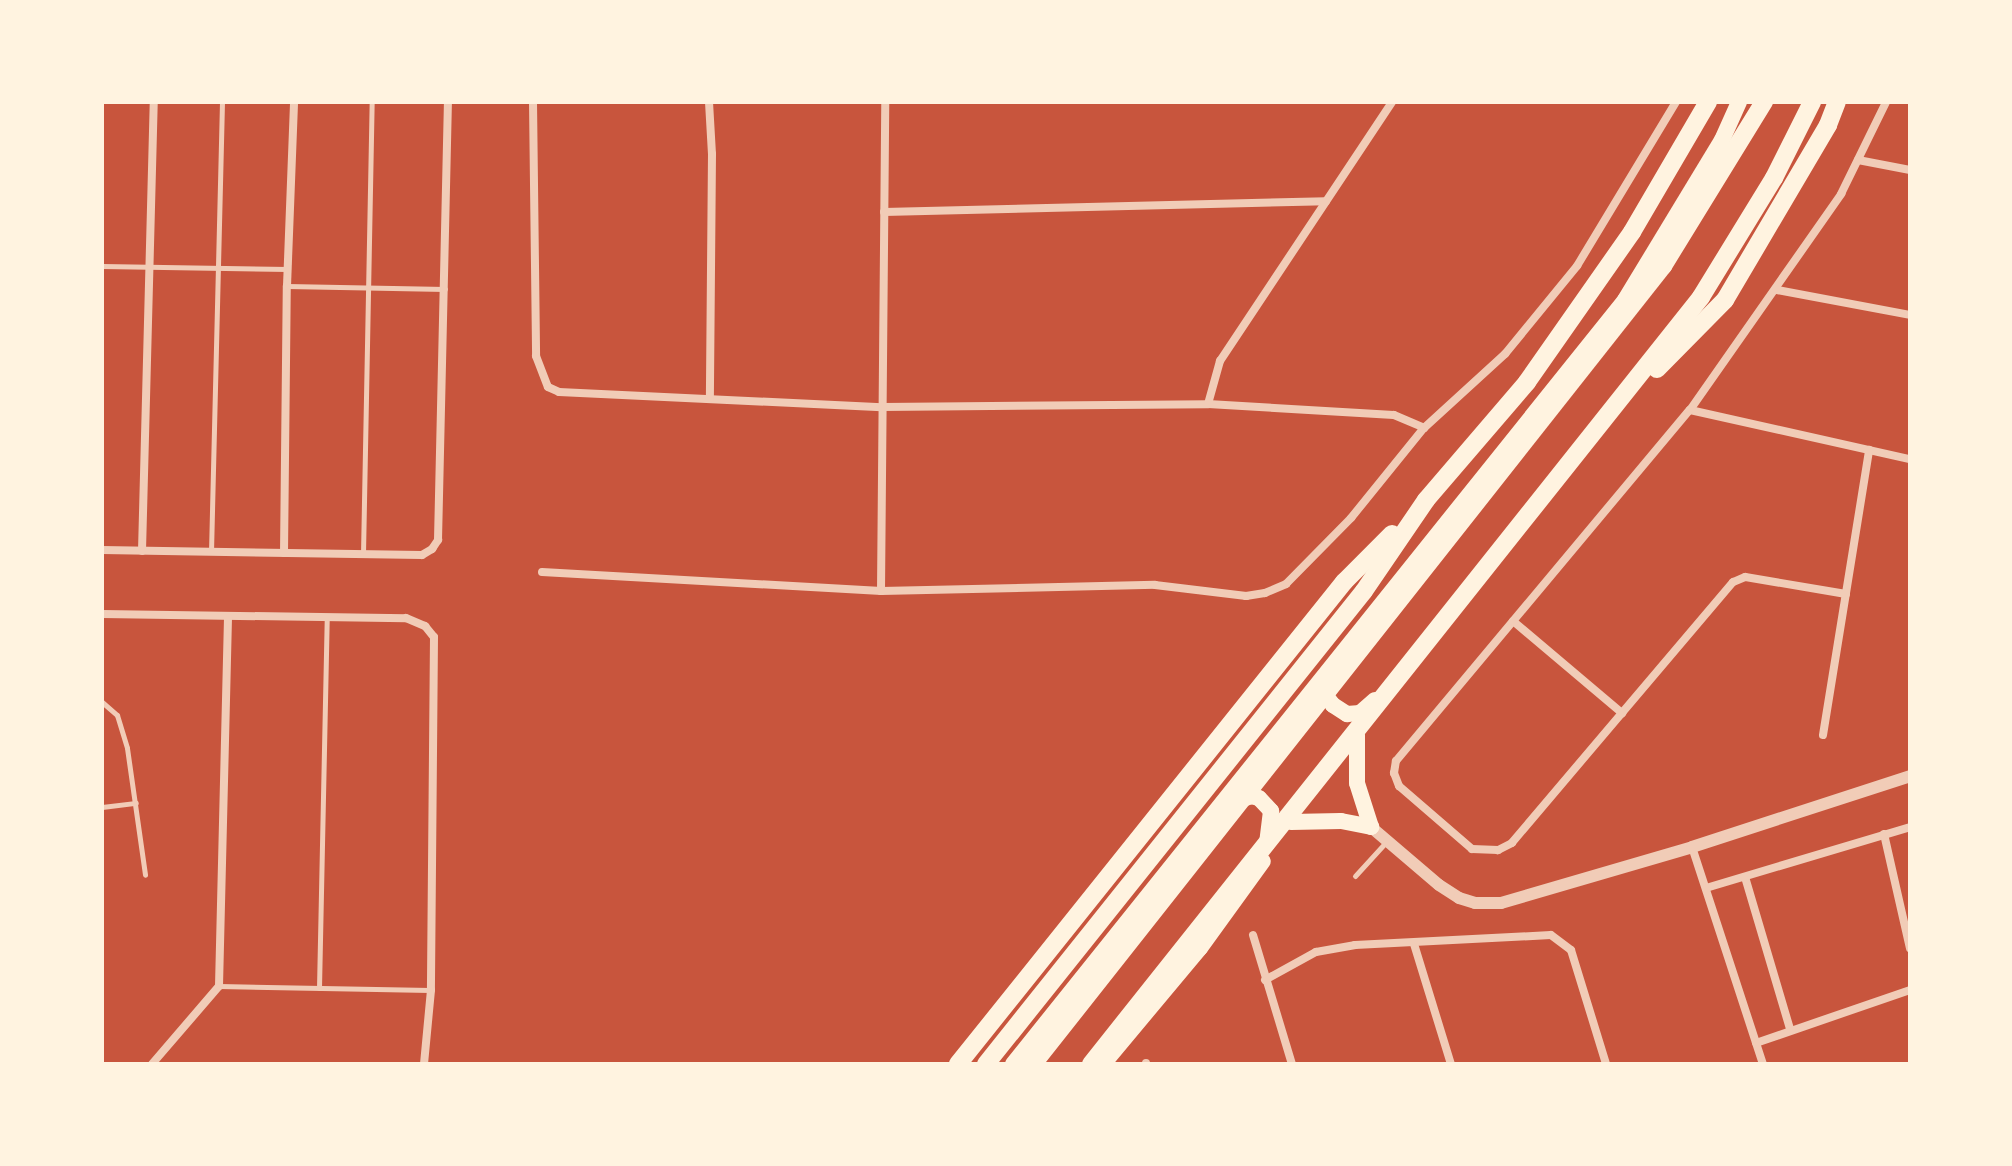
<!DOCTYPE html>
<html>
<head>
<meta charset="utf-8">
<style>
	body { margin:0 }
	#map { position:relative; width:2012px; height:1166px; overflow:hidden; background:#c8553d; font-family:"Space Grotesk",sans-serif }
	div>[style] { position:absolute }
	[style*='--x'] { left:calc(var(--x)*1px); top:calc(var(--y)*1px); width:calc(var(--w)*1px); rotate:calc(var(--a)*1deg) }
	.service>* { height:5px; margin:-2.5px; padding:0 2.5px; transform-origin:2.5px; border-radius:2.5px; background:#f1ccb7 }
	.minor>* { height:8px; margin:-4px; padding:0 4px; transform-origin:4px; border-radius:4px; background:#f1ccb7 }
	.tertiary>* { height:12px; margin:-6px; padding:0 6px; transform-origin:6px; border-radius:6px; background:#f1ccb7 }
	.trunk>* { height:16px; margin:-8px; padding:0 8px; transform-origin:8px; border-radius:8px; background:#fff3e0 }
	.motorway>* { height:18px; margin:-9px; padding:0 9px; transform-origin:9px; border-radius:9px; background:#fff3e0 }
	span { translate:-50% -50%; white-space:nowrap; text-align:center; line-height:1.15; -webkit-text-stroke:8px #fff3e0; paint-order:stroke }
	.frame { position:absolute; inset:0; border:104px solid #fff3e0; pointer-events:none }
</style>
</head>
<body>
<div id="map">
	<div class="service">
		<i style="--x:102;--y:266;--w:186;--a:0.9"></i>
		<i style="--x:287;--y:286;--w:158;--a:1.1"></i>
		<i style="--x:211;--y:552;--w:450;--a:-88.6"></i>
		<i style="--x:363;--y:554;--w:452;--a:-88.9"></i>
		<i style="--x:102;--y:702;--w:20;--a:41"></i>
		<i style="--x:117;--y:715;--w:34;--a:73"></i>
		<i style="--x:127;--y:748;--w:128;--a:81.9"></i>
		<i style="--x:102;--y:807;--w:34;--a:-7"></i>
		<i style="--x:1355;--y:876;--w:47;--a:-47.6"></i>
		<i style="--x:219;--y:986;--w:211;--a:1.1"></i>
		<i style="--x:319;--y:988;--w:371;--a:-88.8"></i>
	</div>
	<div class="minor">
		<i style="--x:533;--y:102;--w:254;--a:89.3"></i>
		<i style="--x:536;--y:356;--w:33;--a:69"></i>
		<i style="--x:548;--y:387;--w:12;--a:24"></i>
		<i style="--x:559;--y:392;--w:323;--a:2.7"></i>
		<i style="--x:882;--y:407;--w:326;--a:-0.5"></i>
		<i style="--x:1208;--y:404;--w:186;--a:3.4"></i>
		<i style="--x:1394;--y:415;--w:33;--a:23"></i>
		<i style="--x:709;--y:102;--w:52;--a:86.7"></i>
		<i style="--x:712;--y:154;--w:245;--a:90.5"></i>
		<i style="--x:1858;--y:160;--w:53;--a:10.9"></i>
		<i style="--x:884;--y:212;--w:442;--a:-1.4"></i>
		<i style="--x:1777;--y:290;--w:135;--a:10.6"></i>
		<i style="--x:1208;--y:404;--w:45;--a:-74.4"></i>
		<i style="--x:1220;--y:361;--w:311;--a:-56.4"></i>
		<i style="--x:1690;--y:410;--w:225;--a:12.6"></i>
		<i style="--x:102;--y:550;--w:320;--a:0.9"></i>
		<i style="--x:422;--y:555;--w:12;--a:-31"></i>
		<i style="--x:432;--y:549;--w:11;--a:-56"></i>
		<i style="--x:438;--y:540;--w:438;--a:-88.7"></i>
		<i style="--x:142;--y:551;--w:449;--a:-88.5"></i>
		<i style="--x:284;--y:553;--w:267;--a:-89.4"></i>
		<i style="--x:287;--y:286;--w:184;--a:-87.8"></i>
		<i style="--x:542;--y:572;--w:340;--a:3.2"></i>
		<i style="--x:881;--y:591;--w:274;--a:-1.3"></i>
		<i style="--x:1155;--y:585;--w:92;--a:6.9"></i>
		<i style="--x:1246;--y:596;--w:19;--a:-9"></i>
		<i style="--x:1265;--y:593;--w:23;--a:-23"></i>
		<i style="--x:1286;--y:584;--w:93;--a:-45.4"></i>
		<i style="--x:1351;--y:518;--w:116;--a:-51"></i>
		<i style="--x:1424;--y:428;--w:110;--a:-42.4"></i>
		<i style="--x:1505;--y:354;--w:114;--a:-50.7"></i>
		<i style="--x:1577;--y:266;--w:192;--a:-58.9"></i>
		<i style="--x:881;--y:591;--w:489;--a:-89.5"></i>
		<i style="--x:1846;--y:594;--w:102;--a:-170.4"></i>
		<i style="--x:1745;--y:577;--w:13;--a:157"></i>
		<i style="--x:1733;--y:582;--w:342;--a:130.3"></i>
		<i style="--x:1512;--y:843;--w:16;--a:153"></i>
		<i style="--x:1498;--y:850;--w:26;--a:-178"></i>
		<i style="--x:1472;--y:849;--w:96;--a:-139.2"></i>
		<i style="--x:1399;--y:786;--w:14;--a:-111"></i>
		<i style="--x:1394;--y:773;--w:12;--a:-81"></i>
		<i style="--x:1396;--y:761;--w:458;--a:-50.1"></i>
		<i style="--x:1690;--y:410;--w:264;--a:-55"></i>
		<i style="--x:1841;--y:194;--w:102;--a:-63.9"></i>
		<i style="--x:102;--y:614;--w:304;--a:0.8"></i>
		<i style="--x:406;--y:618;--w:21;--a:23"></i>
		<i style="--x:425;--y:626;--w:14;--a:51"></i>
		<i style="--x:434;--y:637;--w:353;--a:90.5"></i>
		<i style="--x:431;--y:990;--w:74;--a:95.4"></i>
		<i style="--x:1513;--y:621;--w:143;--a:40.2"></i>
		<i style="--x:1823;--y:735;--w:289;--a:-80.8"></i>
		<i style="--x:1884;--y:834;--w:117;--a:77.2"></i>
		<i style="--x:1692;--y:847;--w:228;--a:71.9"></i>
		<i style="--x:1745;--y:877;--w:159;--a:73.5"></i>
		<i style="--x:1706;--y:888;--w:213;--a:-16.6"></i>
		<i style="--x:1253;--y:935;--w:135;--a:73.2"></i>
		<i style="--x:1414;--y:944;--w:126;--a:72.9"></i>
		<i style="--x:1265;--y:980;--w:58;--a:-28.8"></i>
		<i style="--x:1316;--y:952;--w:40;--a:-10"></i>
		<i style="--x:1355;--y:945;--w:196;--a:-2.9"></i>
		<i style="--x:1551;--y:935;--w:25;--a:37"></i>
		<i style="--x:1571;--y:950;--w:119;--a:72.9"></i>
		<i style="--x:1756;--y:1043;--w:163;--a:-19"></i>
		<i style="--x:1146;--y:1063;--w:1;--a:90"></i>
		<i style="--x:152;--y:1064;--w:103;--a:-49.3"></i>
		<i style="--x:219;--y:986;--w:368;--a:-88.6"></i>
	</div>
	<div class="tertiary">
		<i style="--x:1371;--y:827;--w:89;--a:40.5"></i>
		<i style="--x:1439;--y:885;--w:24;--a:33"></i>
		<i style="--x:1459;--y:898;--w:17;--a:17"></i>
		<i style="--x:1475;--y:903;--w:26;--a:0"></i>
		<i style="--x:1501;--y:903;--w:199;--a:-16.3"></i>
		<i style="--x:1692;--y:847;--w:229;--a:-18"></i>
	</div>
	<div class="trunk">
		<i style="--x:1323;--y:686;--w:5;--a:101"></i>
		<i style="--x:1322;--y:691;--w:18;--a:52"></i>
		<i style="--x:1333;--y:705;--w:17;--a:33"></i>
		<i style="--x:1347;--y:714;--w:13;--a:-4"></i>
		<i style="--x:1360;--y:713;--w:20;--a:-41"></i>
		<i style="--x:1234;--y:802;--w:18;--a:-19"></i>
		<i style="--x:1251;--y:796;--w:8;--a:14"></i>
		<i style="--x:1259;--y:798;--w:18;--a:47"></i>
		<i style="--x:1271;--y:811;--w:33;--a:97"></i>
		<i style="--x:1291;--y:822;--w:50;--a:-1.1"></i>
		<i style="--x:1341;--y:821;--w:31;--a:11"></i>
		<i style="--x:1371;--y:827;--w:46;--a:-107.7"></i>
		<i style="--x:1357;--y:783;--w:48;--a:-90"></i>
		<i style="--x:1013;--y:1064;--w:979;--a:-51.3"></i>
		<i style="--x:1625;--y:300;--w:187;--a:-58.8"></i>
		<i style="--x:1722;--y:140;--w:42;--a:-65.9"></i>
		<i style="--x:1103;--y:1064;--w:151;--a:-50.1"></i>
		<i style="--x:1200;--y:948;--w:107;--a:-54.1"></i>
	</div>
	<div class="motorway">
		<i style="--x:1657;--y:369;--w:97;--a:-45.4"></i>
		<i style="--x:1725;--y:300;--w:203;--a:-59.5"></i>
		<i style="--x:1828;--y:125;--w:25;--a:-69"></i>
		<i style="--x:958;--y:1064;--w:618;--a:-51.31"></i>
		<i style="--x:1344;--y:582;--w:68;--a:-45"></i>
		<i style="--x:986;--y:1064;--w:605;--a:-51.37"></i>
		<i style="--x:1364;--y:591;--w:110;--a:-55.7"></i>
		<i style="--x:1426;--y:500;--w:155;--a:-49.4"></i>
		<i style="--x:1527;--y:382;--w:183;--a:-55"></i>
		<i style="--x:1632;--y:232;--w:151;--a:-59.7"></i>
		<i style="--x:1033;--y:1064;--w:1017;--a:-51.71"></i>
		<i style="--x:1663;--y:266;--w:193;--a:-58.4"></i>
		<i style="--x:1091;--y:1064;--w:980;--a:-51.5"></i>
		<i style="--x:1701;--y:297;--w:140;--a:-58.5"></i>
		<i style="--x:1774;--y:178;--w:85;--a:-63.4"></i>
	</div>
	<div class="frame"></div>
</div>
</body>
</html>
